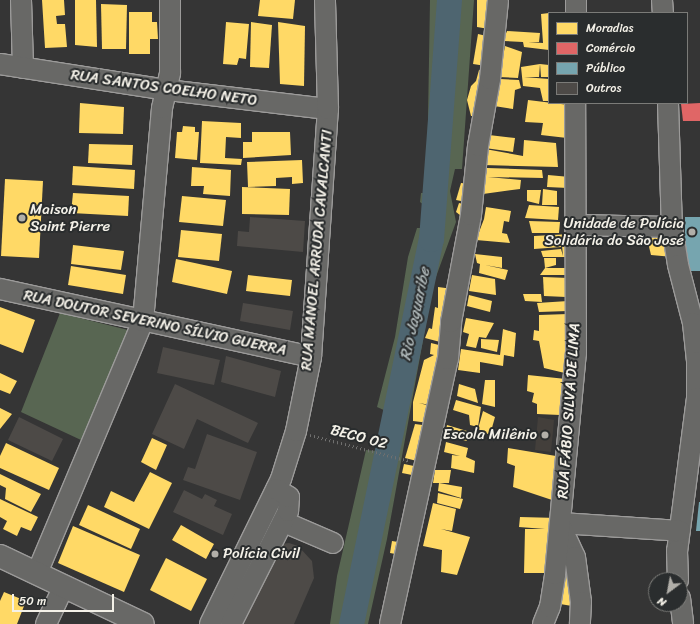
<!DOCTYPE html>
<html>
<head>
<meta charset="utf-8">
<style>
	body { margin:0 }
	#map { position:relative; width:700px; height:624px; overflow:hidden; background:#353535; font-family:Sriracha,sans-serif }
	div>[style] { position:absolute }
	[style*='--x'] { left:calc(var(--x)*1px); top:calc(var(--y)*1px); width:calc(var(--w)*1px); rotate:calc(var(--a)*1deg) }
	.built>* { inset:0; background:#433f3b }
	.green>* { inset:0; background:#586652 }
	.homes>* { inset:0; background:#ffd966 }
	.shops>* { inset:0; background:#e06666 }
	.public>* { inset:0; background:#76a5af }
	.river>* { height:25px; margin:-12.5px; padding:0 12.5px; transform-origin:12.5px; border-radius:12.5px; background:#4e6570 }
	.building>* { inset:0; background:#4d4a47 }
	.path>* { height:2.5px; margin-top:-1.25px; transform-origin:0; background:repeating-linear-gradient(90deg,#70706f 0 1px,transparent 0 4px) }
	.roads { filter:drop-shadow(1px 0 #9c9b9a) drop-shadow(-1px 0 #9c9b9a) drop-shadow(0 1px #9c9b9a) drop-shadow(0 -1px #9c9b9a) }
	.minor>* { height:20px; margin:-10px; padding:0 10px; transform-origin:10px; border-radius:10px; background:#686866 }
	.major>* { height:22px; margin:-11px; padding:0 11px; transform-origin:11px; border-radius:11px; background:#686866 }
	.dots>* { width:11px; height:11px; translate:-50% -50%; box-sizing:border-box; border:2px solid #2a2d2e; border-radius:50% }
	span { translate:-50% -50%; white-space:nowrap; text-align:center; line-height:1.15; -webkit-text-stroke:4px #2a2d2e; paint-order:stroke }
	.street-label { font-size:15px; color:#f4f1e8 }
	.poi-label { font-size:15px; color:#f4f1e8 }
	.left { translate:0 -50%; text-align:left }
	.right { translate:-100% -50%; text-align:right }
	.water-label { font-size:16px; color:#abb4b5; font-style:italic }
	.legend { position:absolute; left:548px; top:12px; width:140px; height:92px; box-sizing:border-box; background:#2a2d2e; border:1px solid #7b7b78; margin:0; padding:5px 7px; list-style:none; font-size:12px; color:#f4f1e8 }
	.legend li { display:flex; align-items:center; gap:8px; height:20px }
	.legend b { width:20px; border:1px solid #7b7b78 }
	.north { position:absolute; left:648px; top:572px; width:40px; height:40px; box-sizing:border-box; background:#2a2d2e; border:1px solid #7b7b78; border-radius:50%; rotate:212deg; font-size:11px; font-weight:700; line-height:16px; text-align:center; color:#f4f1e8 }
	.north::after { content:''; display:block; margin:auto; width:14px; height:18px; background:#b1afa9; clip-path:polygon(50% 0,100% 100%,50% 72%,0 100%) }
	.scale { position:absolute; left:12px; top:594px; width:102px; height:18px; box-sizing:border-box; border:2px solid #f4f1e8; border-top:0; padding-left:5px; font-size:12px; line-height:14px; white-space:nowrap; color:#f4f1e8; -webkit-text-stroke:3px #2a2d2e; paint-order:stroke }
</style>
</head>
<body>
<div id="map">
	<div class="built">
		<i style="clip-path:polygon(538px 417px,554px 420px,551px 452px,535px 450px)"></i>
	</div>
	<div class="green">
		<i style="clip-path:polygon(430px 0,474px 0,462px 169px,455px 169px,450px 191px,456px 222px,433px 285px,387px 539px,368px 624px,330px 624px,337px 576px,366px 450px,376px 451px,386px 411px,377px 407px,395px 337px,408px 257px,417px 228px,424px 228px,429px 209px,420px 202px,421px 193px,426px 193px,427px 178px)"></i>
		<i style="clip-path:polygon(60px 313px,128px 330px,81px 440px,21px 412px)"></i>
	</div>
	<div class="homes">
		<i style="clip-path:polygon(42px 0,64px 0,65px 15px,56px 16px,57px 24px,65px 24px,67px 47px,45px 48px)"></i>
		<i style="clip-path:polygon(75px 0,96px 0,97px 47px,75px 45px)"></i>
		<i style="clip-path:polygon(260px 0,295px 0,293px 19px,258px 16px)"></i>
		<i style="clip-path:polygon(477px 0,492px 0,489px 29px,477px 27px)"></i>
		<i style="clip-path:polygon(101px 4px,127px 5px,126px 49px,102px 49px)"></i>
		<i style="clip-path:polygon(129px 12px,152px 12px,152px 22px,157px 22px,158px 39px,150px 39px,150px 54px,129px 54px)"></i>
		<i style="clip-path:polygon(549px 13px,549px 50px,524px 47px,523px 42px,503px 41px,507px 31px,540px 33px,539px 42px,528px 42px,543px 43px,541px 14px)"></i>
		<i style="clip-path:polygon(226px 22px,249px 24px,246px 59px,239px 58px,237px 65px,223px 64px)"></i>
		<i style="clip-path:polygon(251px 22px,272px 25px,269px 68px,250px 67px)"></i>
		<i style="clip-path:polygon(278px 22px,305px 26px,304px 86px,280px 84px)"></i>
		<i style="clip-path:polygon(478px 34px,491px 37px,486px 66px,473px 64px)"></i>
		<i style="clip-path:polygon(505px 46px,522px 52px,518px 78px,499px 77px)"></i>
		<i style="clip-path:polygon(540px 64px,549px 65px,549px 77px,541px 77px,540px 64px,539px 77px,524px 77px,549px 79px,549px 89px,545px 89px,549px 89px,549px 101px,543px 101px,540px 88px,523px 86px,521px 67px)"></i>
		<i style="clip-path:polygon(479px 70px,487px 72px,480px 116px,471px 116px,467px 100px,471px 86px,476px 81px)"></i>
		<i style="clip-path:polygon(500px 79px,519px 80px,521px 88px,515px 90px,513px 109px,494px 106px)"></i>
		<i style="clip-path:polygon(528px 100px,569px 105px,567px 138px,541px 135px,543px 123px,525px 122px)"></i>
		<i style="clip-path:polygon(80px 103px,124px 107px,123px 134px,79px 133px)"></i>
		<i style="clip-path:polygon(202px 121px,241px 123px,241px 138px,226px 137px,225px 158px,242px 159px,241px 165px,200px 163px)"></i>
		<i style="clip-path:polygon(183px 126px,195px 127px,195px 132px,199px 132px,197px 160px,175px 158px,177px 132px,182px 132px)"></i>
		<i style="clip-path:polygon(252px 132px,290px 132px,291px 155px,243px 158px,243px 142px,252px 142px)"></i>
		<i style="clip-path:polygon(489px 135px,515px 138px,513px 152px,485px 148px)"></i>
		<i style="clip-path:polygon(524px 140px,556px 143px,558px 167px,483px 165px,485px 149px,523px 156px)"></i>
		<i style="clip-path:polygon(89px 144px,133px 145px,132px 165px,88px 163px)"></i>
		<i style="clip-path:polygon(302px 160px,303px 183px,292px 184px,292px 177px,276px 178px,276px 186px,248px 187px,247px 162px)"></i>
		<i style="clip-path:polygon(73px 166px,135px 170px,134px 189px,72px 185px)"></i>
		<i style="clip-path:polygon(192px 167px,231px 170px,230px 196px,203px 194px,204px 186px,191px 186px)"></i>
		<i style="clip-path:polygon(487px 168px,542px 170px,543px 178px,488px 177px,521px 180px,520px 189px,483px 194px)"></i>
		<i style="clip-path:polygon(548px 175px,570px 177px,568px 188px,547px 187px)"></i>
		<i style="clip-path:polygon(5px 179px,43px 181px,39px 258px,1px 256px)"></i>
		<i style="clip-path:polygon(461px 183px,470px 184px,466px 202px,456px 200px)"></i>
		<i style="clip-path:polygon(242px 187px,290px 189px,289px 215px,242px 214px)"></i>
		<i style="clip-path:polygon(543px 189px,557px 191px,557px 205px,542px 205px)"></i>
		<i style="clip-path:polygon(527px 190px,541px 190px,539px 204px,527px 201px)"></i>
		<i style="clip-path:polygon(73px 193px,129px 196px,128px 216px,71px 213px)"></i>
		<i style="clip-path:polygon(182px 196px,226px 200px,223px 226px,179px 222px)"></i>
		<i style="clip-path:polygon(459px 203px,467px 205px,465px 219px,456px 212px)"></i>
		<i style="clip-path:polygon(529px 205px,559px 207px,558px 220px,525px 218px)"></i>
		<i style="clip-path:polygon(486px 207px,511px 211px,509px 222px,504px 221px,502px 233px,507px 234px,510px 243px,476px 240px,484px 219px)"></i>
		<i style="clip-path:polygon(529px 221px,560px 222px,559px 233px,532px 233px)"></i>
		<i style="clip-path:polygon(181px 230px,222px 234px,219px 261px,178px 257px)"></i>
		<i style="clip-path:polygon(571px 234px,571px 248px,565px 248px,573px 249px,572px 257px,543px 257px,541px 251px,561px 249px,563px 256px,561px 235px,561px 247px,534px 249px,534px 236px)"></i>
		<i style="clip-path:polygon(646px 234px,670px 236px,673px 257px,651px 255px)"></i>
		<i style="clip-path:polygon(73px 245px,124px 251px,121px 270px,71px 264px)"></i>
		<i style="clip-path:polygon(475px 254px,502px 257px,502px 268px,485px 265px,508px 270px,505px 280px,479px 273px,480px 264px,477px 263px)"></i>
		<i style="clip-path:polygon(544px 258px,556px 258px,556px 265px,545px 268px)"></i>
		<i style="clip-path:polygon(176px 259px,232px 271px,227px 294px,172px 282px)"></i>
		<i style="clip-path:polygon(71px 266px,126px 275px,123px 294px,68px 285px)"></i>
		<i style="clip-path:polygon(545px 268px,566px 268px,566px 275px,540px 275px)"></i>
		<i style="clip-path:polygon(248px 275px,292px 280px,290px 296px,246px 291px)"></i>
		<i style="clip-path:polygon(472px 275px,495px 279px,496px 295px,469px 291px)"></i>
		<i style="clip-path:polygon(543px 277px,569px 278px,566px 297px,544px 296px)"></i>
		<i style="clip-path:polygon(438px 287px,453px 289px,444px 343px,425px 338px,429px 328px,432px 329px,435px 307px,438px 308px)"></i>
		<i style="clip-path:polygon(523px 294px,541px 294px,542px 302px,525px 301px)"></i>
		<i style="clip-path:polygon(469px 295px,492px 301px,490px 312px,467px 306px)"></i>
		<i style="clip-path:polygon(568px 301px,568px 311px,539px 312px,537px 303px)"></i>
		<i style="clip-path:polygon(0 307px,35px 320px,23px 353px,0 344px)"></i>
		<i style="clip-path:polygon(568px 314px,573px 375px,544px 368px,539px 341px,533px 340px,534px 330px,539px 331px,539px 315px)"></i>
		<i style="clip-path:polygon(466px 318px,494px 323px,486px 338px,479px 337px,476px 348px,466px 346px,469px 334px,463px 332px)"></i>
		<i style="clip-path:polygon(503px 329px,516px 333px,514px 357px,504px 355px,503px 366px,480px 362px,480px 373px,458px 370px,461px 349px,500px 355px)"></i>
		<i style="clip-path:polygon(481px 339px,499px 340px,497px 352px,481px 348px)"></i>
		<i style="clip-path:polygon(431px 343px,447px 347px,445px 358px,438px 356px,445px 359px,430px 405px,419px 403px,434px 407px,429px 423px,413px 421px,413px 402px,424px 360px,434px 355px,430px 354px)"></i>
		<i style="clip-path:polygon(0 373px,17px 381px,10px 394px,0 390px)"></i>
		<i style="clip-path:polygon(528px 375px,566px 379px,560px 415px,537px 414px,537px 404px,532px 402px,534px 393px,527px 391px)"></i>
		<i style="clip-path:polygon(485px 380px,495px 380px,495px 407px,482px 404px)"></i>
		<i style="clip-path:polygon(459px 384px,475px 389px,478px 403px,457px 396px)"></i>
		<i style="clip-path:polygon(456px 400px,481px 407px,478px 427px,470px 425px,469px 415px,453px 410px)"></i>
		<i style="clip-path:polygon(0 408px,12px 414px,0 429px)"></i>
		<i style="clip-path:polygon(483px 411px,495px 417px,490px 435px,478px 429px)"></i>
		<i style="clip-path:polygon(415px 424px,430px 426px,421px 462px,405px 458px)"></i>
		<i style="clip-path:polygon(447px 425px,467px 431px,467px 441px,445px 436px)"></i>
		<i style="clip-path:polygon(152px 438px,167px 445px,156px 470px,141px 462px)"></i>
		<i style="clip-path:polygon(446px 442px,468px 448px,466px 457px,475px 461px,474px 473px,451px 468px,452px 455px,460px 456px,444px 452px)"></i>
		<i style="clip-path:polygon(6px 443px,59px 468px,49px 490px,0 468px,0 456px)"></i>
		<i style="clip-path:polygon(508px 448px,556px 456px,555px 501px,513px 487px,515px 466px,507px 463px)"></i>
		<i style="clip-path:polygon(404px 464px,419px 467px,417px 476px,402px 473px)"></i>
		<i style="clip-path:polygon(435px 470px,451px 470px,449px 483px,433px 483px)"></i>
		<i style="clip-path:polygon(150px 472px,172px 483px,149px 529px,104px 507px,111px 491px,134px 502px)"></i>
		<i style="clip-path:polygon(0 474px,41px 494px,31px 512px,5px 499px,6px 488px,0 485px)"></i>
		<i style="clip-path:polygon(439px 483px,462px 487px,461px 498px,438px 491px)"></i>
		<i style="clip-path:polygon(438px 493px,463px 499px,460px 509px,437px 503px)"></i>
		<i style="clip-path:polygon(0 499px,38px 517px,31px 531px,21px 527px,17px 536px,3px 529px,7px 521px,0 517px)"></i>
		<i style="clip-path:polygon(433px 503px,456px 509px,454px 520px,446px 518px,454px 520px,452px 531px,441px 529px,470px 537px,457px 575px,441px 572px,442px 550px,423px 546px)"></i>
		<i style="clip-path:polygon(88px 505px,140px 529px,131px 549px,79px 525px)"></i>
		<i style="clip-path:polygon(520px 517px,558px 518px,554px 573px,524px 573px,525px 529px,545px 529px,519px 527px)"></i>
		<i style="clip-path:polygon(181px 525px,214px 544px,206px 559px,172px 540px)"></i>
		<i style="clip-path:polygon(73px 526px,140px 555px,124px 592px,58px 563px)"></i>
		<i style="clip-path:polygon(392px 541px,404px 543px,401px 555px,390px 553px)"></i>
		<i style="clip-path:polygon(166px 558px,207px 579px,191px 611px,150px 590px)"></i>
		<i style="clip-path:polygon(573px 566px,578px 607px,554px 603px,561px 568px)"></i>
		<i style="clip-path:polygon(4px 592px,26px 601px,17px 624px,0 624px,0 601px)"></i>
	</div>
	<div class="shops">
		<i style="clip-path:polygon(700px 103px,700px 121px,683px 121px,681px 104px)"></i>
	</div>
	<div class="public">
		<i style="clip-path:polygon(685px 217px,700px 217px,700px 271px,690px 271px,685px 247px)"></i>
		<i style="clip-path:polygon(699px 502px,700px 502px,700px 531px,696px 531px)"></i>
	</div>
	<div class="river">
		<i style="--x:351;--y:624;--w:393;--a:-78.3"></i>
		<i style="--x:431;--y:239;--w:240;--a:-85.7"></i>
	</div>
	<div class="building">
		<i style="clip-path:polygon(250px 217px,305px 221px,303px 252px,237px 246px,238px 231px,249px 232px)"></i>
		<i style="clip-path:polygon(243px 303px,293px 311px,290px 330px,240px 321px)"></i>
		<i style="clip-path:polygon(163px 347px,220px 360px,214px 385px,157px 373px)"></i>
		<i style="clip-path:polygon(226px 356px,281px 371px,275px 397px,221px 382px)"></i>
		<i style="clip-path:polygon(175px 384px,258px 423px,248px 443px,197px 419px,184px 449px,152px 434px)"></i>
		<i style="clip-path:polygon(19px 417px,63px 439px,52px 461px,8px 440px)"></i>
		<i style="clip-path:polygon(207px 434px,257px 452px,240px 500px,183px 480px,188px 467px,195px 469px)"></i>
		<i style="clip-path:polygon(184px 490px,202px 499px,205px 494px,217px 500px,214px 506px,232px 514px,223px 535px,173px 512px)"></i>
		<i style="clip-path:polygon(289px 543px,298px 546px,312px 561px,314px 578px,294px 624px,237px 624px,282px 544px)"></i>
	</div>
	<div class="path">
		<i style="--x:310;--y:435;--w:103;--a:14.6"></i>
	</div>
	<div class="roads">
		<div class="minor">
			<i style="--x:21;--y:0;--w:68;--a:88.3"></i>
			<i style="--x:662;--y:0;--w:13;--a:86"></i>
			<i style="--x:576;--y:13;--w:13;--a:-90"></i>
			<i style="--x:0;--y:64;--w:170;--a:8.8"></i>
			<i style="--x:168;--y:90;--w:161;--a:6.8"></i>
			<i style="--x:668;--y:103;--w:124;--a:88.2"></i>
			<i style="--x:672;--y:227;--w:38;--a:81"></i>
			<i style="--x:678;--y:265;--w:60;--a:75.5"></i>
			<i style="--x:693;--y:323;--w:39;--a:84"></i>
			<i style="--x:697;--y:362;--w:36;--a:90"></i>
			<i style="--x:697;--y:398;--w:154;--a:97.4"></i>
			<i style="--x:677;--y:551;--w:29;--a:88"></i>
			<i style="--x:575;--y:225;--w:97;--a:1.2"></i>
			<i style="--x:0;--y:289;--w:318;--a:12.3"></i>
			<i style="--x:284;--y:522;--w:53;--a:23.2"></i>
			<i style="--x:561;--y:523;--w:119;--a:3.8"></i>
			<i style="--x:561;--y:527;--w:33;--a:65"></i>
			<i style="--x:575;--y:557;--w:45;--a:82.4"></i>
			<i style="--x:581;--y:602;--w:22;--a:93"></i>
			<i style="--x:37;--y:573;--w:273;--a:-67.2"></i>
			<i style="--x:143;--y:321;--w:214;--a:-84.9"></i>
			<i style="--x:162;--y:108;--w:37;--a:-77"></i>
			<i style="--x:170;--y:72;--w:72;--a:-90"></i>
			<i style="--x:680;--y:598;--w:26;--a:83"></i>
			<i style="--x:46;--y:624;--w:42;--a:-64.7"></i>
			<i style="--x:210;--y:624;--w:161;--a:-63.9"></i>
			<i style="--x:281;--y:479;--w:50;--a:-72.6"></i>
			<i style="--x:296;--y:431;--w:76;--a:-78.5"></i>
			<i style="--x:311;--y:357;--w:249;--a:-86.1"></i>
			<i style="--x:328;--y:109;--w:109;--a:-91.6"></i>
			<i style="--x:231;--y:624;--w:127;--a:-63.2"></i>
			<i style="--x:288;--y:511;--w:14;--a:-86"></i>
			<i style="--x:289;--y:497;--w:15;--a:-148"></i>
			<i style="--x:390;--y:624;--w:271;--a:-77.7"></i>
			<i style="--x:448;--y:359;--w:37;--a:-85"></i>
			<i style="--x:451;--y:322;--w:109;--a:-79.4"></i>
			<i style="--x:471;--y:215;--w:69;--a:-84.2"></i>
			<i style="--x:478;--y:146;--w:68;--a:-79.8"></i>
			<i style="--x:490;--y:79;--w:79;--a:-84.2"></i>
			<i style="--x:543;--y:624;--w:18;--a:-68"></i>
			<i style="--x:550;--y:607;--w:33;--a:-81"></i>
			<i style="--x:555;--y:574;--w:222;--a:-84.6"></i>
			<i style="--x:576;--y:353;--w:250;--a:-90.2"></i>
		</div>
		<div class="major">
			<i style="--x:0;--y:556;--w:158;--a:25.4"></i>
		</div>
	</div>
	<div class="dots">
		<i style="left:22px;top:218px;background:#b1afa9"></i>
		<i style="left:692px;top:232px;background:#b1afa9"></i>
		<i style="left:545px;top:435px;background:#b1afa9"></i>
		<i style="left:215px;top:554px;background:#b1afa9"></i>
	</div>
	<div class="street-label">
		<span style="left:164px;top:88px;rotate:8deg">RUA SANTOS COELHO NETO</span>
		<span style="left:317px;top:250px;rotate:-85deg">RUA MANOEL ARRUDA CAVALCANTI</span>
		<span style="left:155px;top:323px;rotate:12deg">RUA DOUTOR SEVERINO SÍLVIO GUERRA</span>
		<span style="left:569px;top:411px;rotate:-86deg">RUA FÁBIO SILVA DE LIMA</span>
		<span style="left:359px;top:437px;rotate:15deg">BECO 02</span>
	</div>
	<div class="poi-label">
		<span class="left" style="left:30px;top:218px">Maison<br>Saint Pierre</span>
		<span class="right" style="left:684px;top:232px">Unidade de Polícia<br>Solidária do São José</span>
		<span class="right" style="left:537px;top:435px">Escola Milênio</span>
		<span class="left" style="left:223px;top:554px">Polícia Civil</span>
	</div>
	<div class="water-label">
		<span style="left:415px;top:314px;rotate:-78deg">Rio Jaguaribe</span>
	</div>
	<ul class="legend">
	<li><b style="height:11px;background:#ffd966"></b>Moradias</li>
	<li><b style="height:11px;background:#e06666"></b>Comércio</li>
	<li><b style="height:11px;background:#76a5af"></b>Público</li>
	<li><b style="height:11px;background:#4d4a47"></b>Outros</li>
	</ul>
	<div class="north">N</div>
	<div class="scale">50 m</div>
</div>
</body>
</html>
